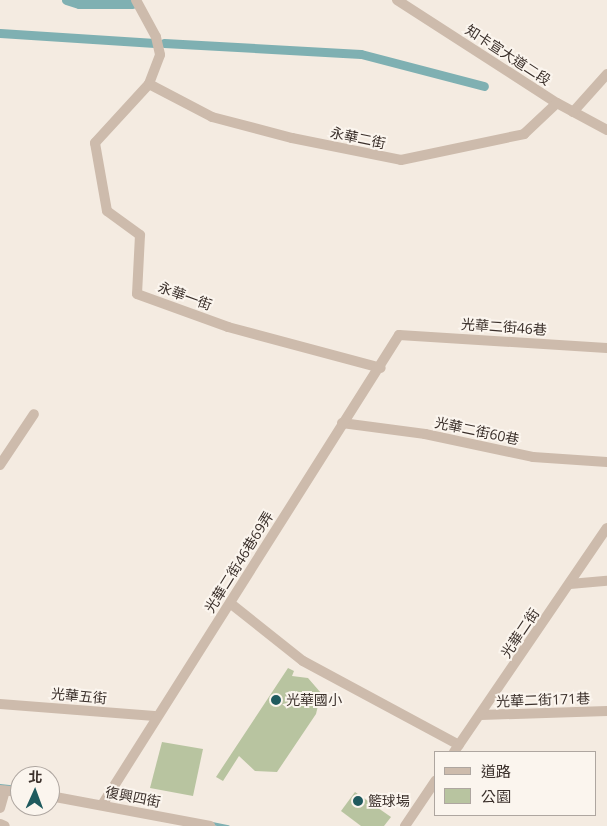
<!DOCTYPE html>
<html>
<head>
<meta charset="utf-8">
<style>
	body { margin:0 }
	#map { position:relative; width:607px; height:826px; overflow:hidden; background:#f4ebe1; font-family:"Open Sans","Noto Sans TC",sans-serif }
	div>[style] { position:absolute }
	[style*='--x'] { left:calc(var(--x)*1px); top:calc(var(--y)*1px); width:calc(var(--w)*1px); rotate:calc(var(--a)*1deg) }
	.green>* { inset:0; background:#b8c4a0 }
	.stream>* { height:2.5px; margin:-1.25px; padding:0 1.25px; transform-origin:1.25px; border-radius:1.25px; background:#7fb0b2 }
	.canal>* { height:9px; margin:-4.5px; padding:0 4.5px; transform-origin:4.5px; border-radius:4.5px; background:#7fb0b2 }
	.minor>* { height:10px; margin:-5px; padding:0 5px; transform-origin:5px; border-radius:5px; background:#cdbbac }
	.dots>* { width:14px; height:14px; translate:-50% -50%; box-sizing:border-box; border:2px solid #fbf5ee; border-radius:50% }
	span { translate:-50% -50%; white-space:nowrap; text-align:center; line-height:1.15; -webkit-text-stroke:4px #fbf5ee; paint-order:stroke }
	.street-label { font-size:14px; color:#3b302b }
	.poi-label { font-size:14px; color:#3b302b }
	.left { translate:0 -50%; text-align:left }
	.legend { position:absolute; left:434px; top:751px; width:162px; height:65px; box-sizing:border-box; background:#fbf5ee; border:1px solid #aea6a0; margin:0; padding:6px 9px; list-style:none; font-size:15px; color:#3b302b }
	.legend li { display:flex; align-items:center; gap:10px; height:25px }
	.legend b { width:25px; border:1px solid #aea6a0 }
	.north { position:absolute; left:10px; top:766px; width:50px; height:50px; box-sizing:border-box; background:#fbf5ee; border:1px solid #aea6a0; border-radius:50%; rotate:2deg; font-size:14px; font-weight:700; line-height:20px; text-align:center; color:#3b302b }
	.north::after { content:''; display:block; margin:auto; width:18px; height:22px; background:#1f5a5e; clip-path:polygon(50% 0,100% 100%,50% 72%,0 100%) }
</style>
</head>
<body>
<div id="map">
	<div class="green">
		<i style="clip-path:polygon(288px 668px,294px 671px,292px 676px,308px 678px,321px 693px,316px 714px,277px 772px,255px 771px,239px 756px,223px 781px,216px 777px)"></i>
		<i style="clip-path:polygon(162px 742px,203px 749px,193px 796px,150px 788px)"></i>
		<i style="clip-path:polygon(355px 792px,391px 817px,384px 826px,361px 826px,341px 811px)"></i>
	</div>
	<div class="stream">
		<i style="--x:0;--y:785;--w:20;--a:6"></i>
		<i style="--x:212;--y:823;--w:16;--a:11"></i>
	</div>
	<div class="canal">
		<i style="--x:66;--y:0;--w:14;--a:17"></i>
		<i style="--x:79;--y:4;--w:53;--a:0"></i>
		<i style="--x:0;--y:33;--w:155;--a:3.7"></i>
		<i style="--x:164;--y:43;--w:197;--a:3.2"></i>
		<i style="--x:361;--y:54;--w:127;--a:14.6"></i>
	</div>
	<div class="minor">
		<i style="--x:136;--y:0;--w:42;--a:61.6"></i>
		<i style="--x:156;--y:37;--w:18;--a:77"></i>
		<i style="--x:160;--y:55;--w:31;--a:111"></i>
		<i style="--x:149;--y:84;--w:80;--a:132.5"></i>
		<i style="--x:95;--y:143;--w:69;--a:80"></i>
		<i style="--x:107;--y:211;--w:41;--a:36"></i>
		<i style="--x:140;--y:235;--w:59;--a:92.9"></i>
		<i style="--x:137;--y:294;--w:97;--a:19.9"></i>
		<i style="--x:228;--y:327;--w:158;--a:15"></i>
		<i style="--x:397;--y:0;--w:190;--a:32.8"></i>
		<i style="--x:557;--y:103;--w:57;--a:28.4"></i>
		<i style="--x:149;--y:84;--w:71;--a:27.6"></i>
		<i style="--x:212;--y:117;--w:83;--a:14.7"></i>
		<i style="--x:292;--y:138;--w:111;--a:11.4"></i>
		<i style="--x:401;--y:160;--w:126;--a:-11.9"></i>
		<i style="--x:524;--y:134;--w:45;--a:-43.2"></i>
		<i style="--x:573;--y:112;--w:51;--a:-48.2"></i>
		<i style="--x:342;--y:423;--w:84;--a:7.5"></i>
		<i style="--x:425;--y:434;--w:110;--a:12"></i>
		<i style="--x:533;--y:457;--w:74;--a:3.9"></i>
		<i style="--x:0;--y:465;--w:61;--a:-56.3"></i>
		<i style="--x:570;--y:584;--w:37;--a:-5"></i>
		<i style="--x:230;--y:603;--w:93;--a:38.5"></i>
		<i style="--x:303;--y:661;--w:177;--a:28.3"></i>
		<i style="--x:0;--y:704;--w:155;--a:4.4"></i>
		<i style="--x:481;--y:715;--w:126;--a:-1.8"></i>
		<i style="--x:454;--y:752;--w:271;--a:-55.7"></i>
		<i style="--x:0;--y:790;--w:20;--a:6"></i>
		<i style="--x:50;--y:796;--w:163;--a:10.6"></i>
		<i style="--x:102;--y:805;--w:556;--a:-57.71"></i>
		<i style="--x:399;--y:335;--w:208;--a:3.6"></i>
		<i style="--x:0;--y:808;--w:18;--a:-74"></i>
		<i style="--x:0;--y:824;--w:5;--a:22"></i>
		<i style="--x:405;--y:826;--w:55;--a:-56"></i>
	</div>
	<div class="dots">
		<i style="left:276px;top:700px;background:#1f5a5e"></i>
		<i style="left:358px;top:801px;background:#1f5a5e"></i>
	</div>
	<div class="street-label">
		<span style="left:508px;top:55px;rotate:33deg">知卡宣大道二段</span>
		<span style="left:358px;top:138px;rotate:12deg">永華二街</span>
		<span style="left:185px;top:296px;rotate:20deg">永華一街</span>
		<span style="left:504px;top:327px;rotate:4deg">光華二街46巷</span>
		<span style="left:477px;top:431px;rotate:12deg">光華二街60巷</span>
		<span style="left:239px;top:562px;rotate:-58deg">光華二街46巷69弄</span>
		<span style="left:520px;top:633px;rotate:-56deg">光華二街</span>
		<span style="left:79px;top:696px;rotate:5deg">光華五街</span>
		<span style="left:543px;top:700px;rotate:-2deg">光華二街171巷</span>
		<span style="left:133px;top:797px;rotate:11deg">復興四街</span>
	</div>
	<div class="poi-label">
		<span class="left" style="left:286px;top:700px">光華國小</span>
		<span class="left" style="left:368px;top:801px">籃球場</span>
	</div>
	<ul class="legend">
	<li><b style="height:6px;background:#cdbbac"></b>道路</li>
	<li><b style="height:14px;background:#b8c4a0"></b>公園</li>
	</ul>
	<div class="north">北</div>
</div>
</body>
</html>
